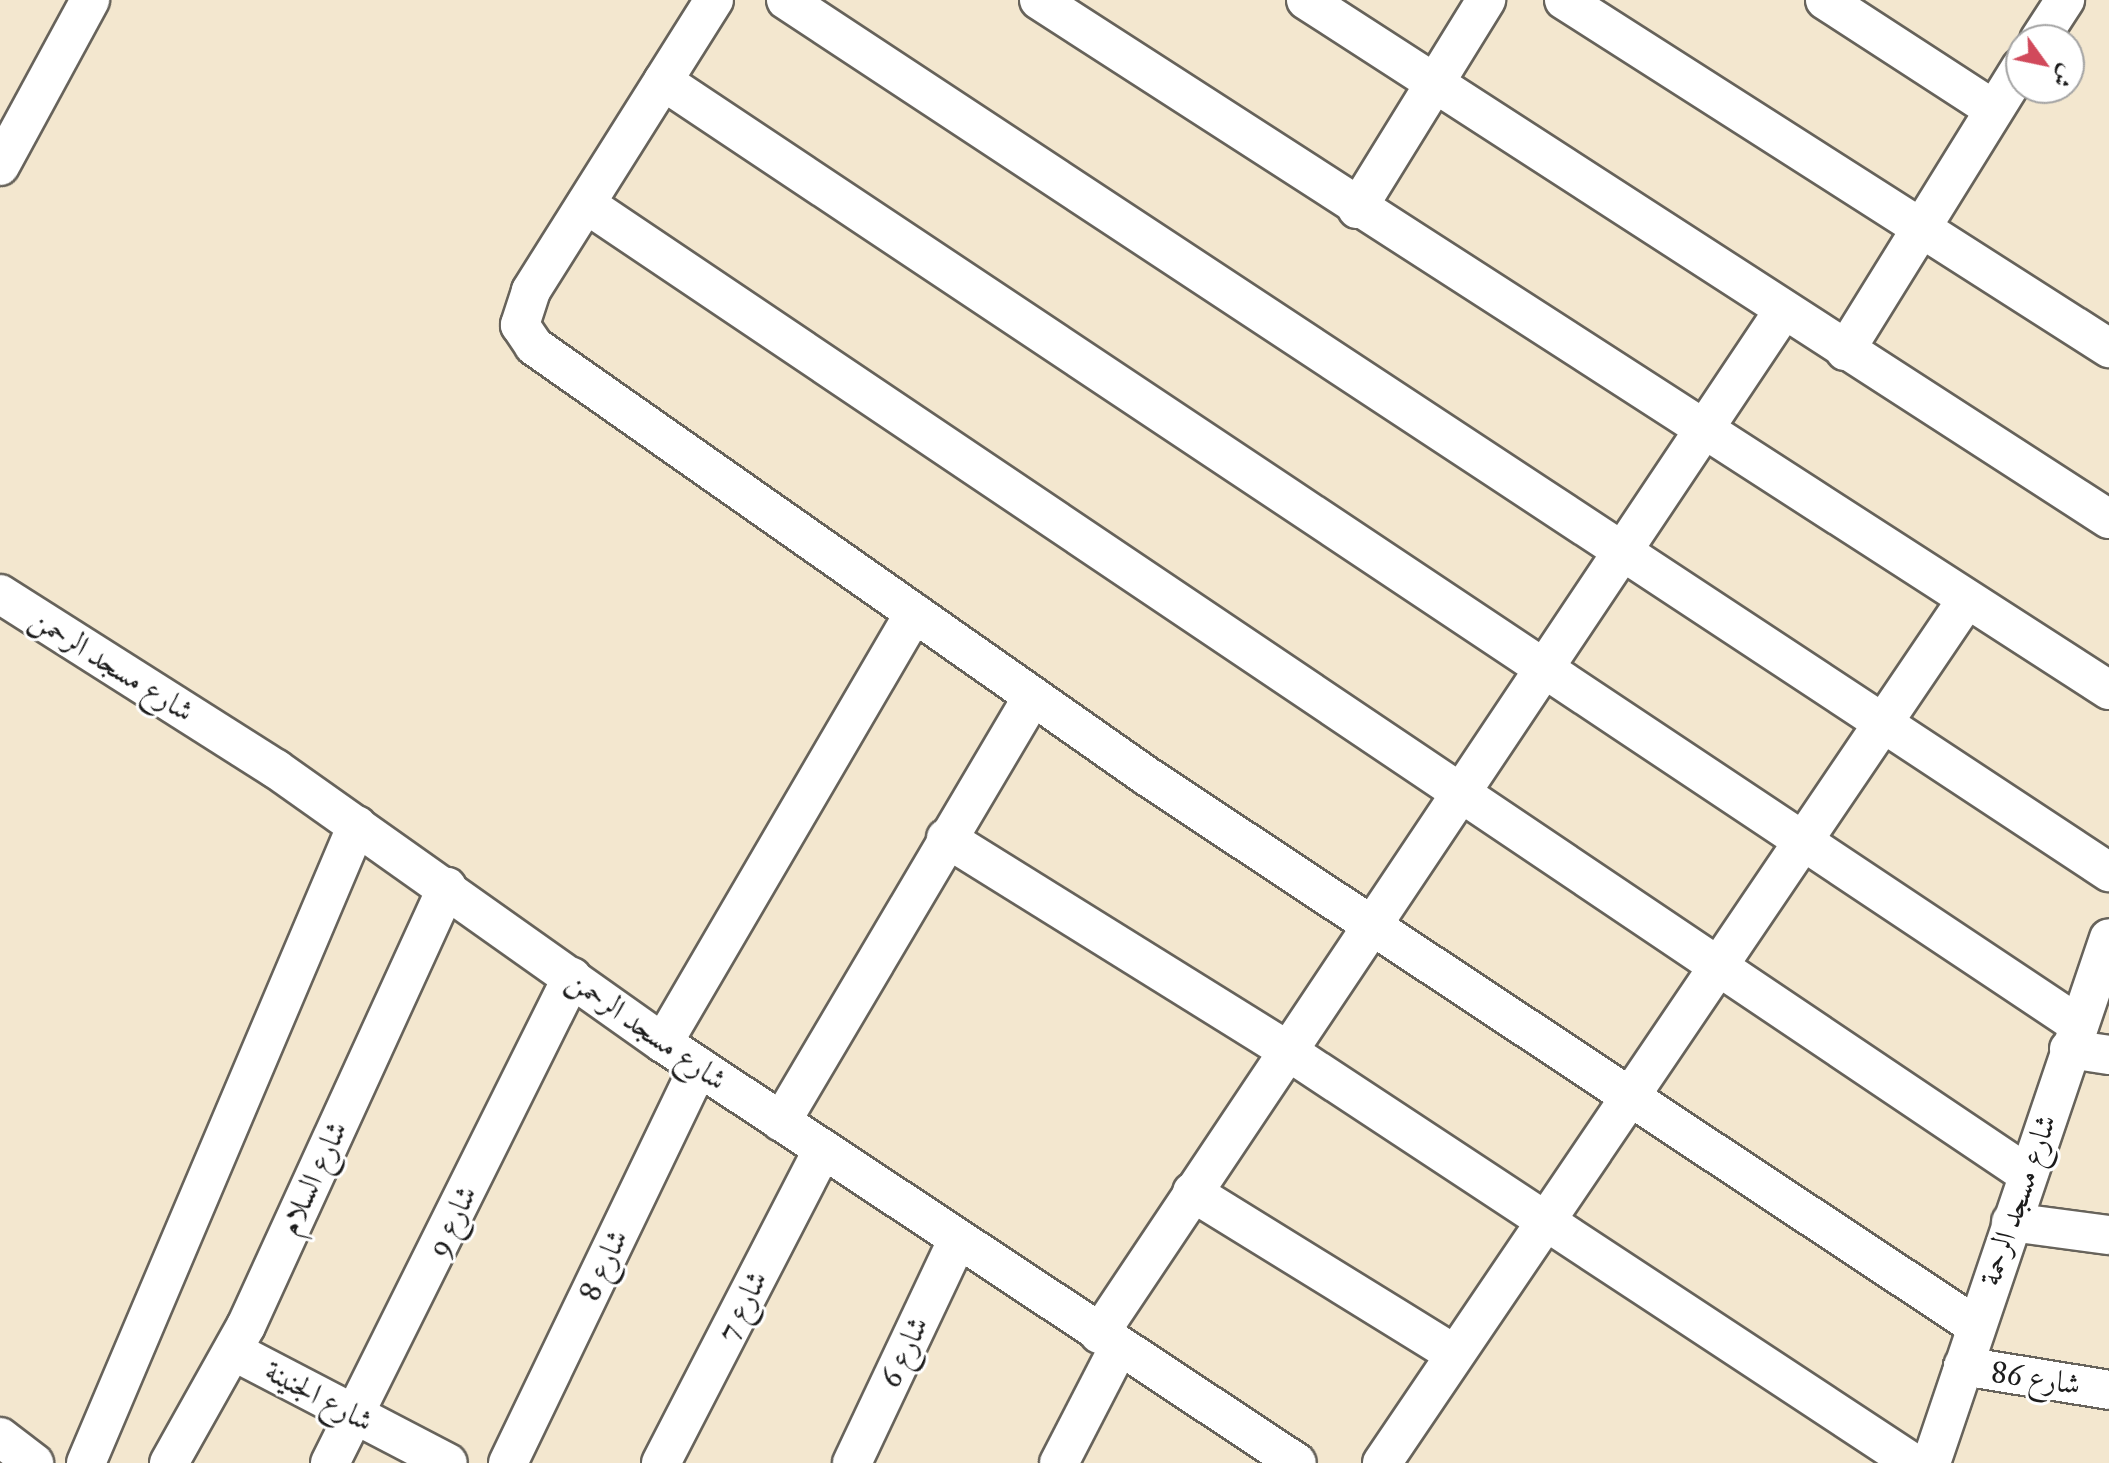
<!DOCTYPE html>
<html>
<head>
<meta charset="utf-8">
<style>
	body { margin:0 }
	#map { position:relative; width:2109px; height:1463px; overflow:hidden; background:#f3e7cf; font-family:"IM FELL Great Primer",Amiri,serif }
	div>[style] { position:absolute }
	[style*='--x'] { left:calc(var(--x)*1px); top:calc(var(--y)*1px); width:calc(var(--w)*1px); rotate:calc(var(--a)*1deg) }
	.roads { filter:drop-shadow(2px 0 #67635b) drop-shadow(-2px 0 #67635b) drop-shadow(0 2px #67635b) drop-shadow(0 -2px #67635b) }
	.minor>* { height:38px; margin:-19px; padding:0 19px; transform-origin:19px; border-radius:19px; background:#fff }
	span { translate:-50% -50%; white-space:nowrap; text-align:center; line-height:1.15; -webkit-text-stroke:6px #fff; paint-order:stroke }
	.street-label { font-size:30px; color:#1c1c1c }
	.north { position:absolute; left:2005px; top:24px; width:80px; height:80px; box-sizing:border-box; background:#fff; border:2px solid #a4a4a4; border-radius:50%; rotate:123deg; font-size:22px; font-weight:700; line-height:32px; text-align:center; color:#1c1c1c }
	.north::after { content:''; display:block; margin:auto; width:28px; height:36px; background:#d1495b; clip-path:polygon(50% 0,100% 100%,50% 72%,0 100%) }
</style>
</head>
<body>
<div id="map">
	<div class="roads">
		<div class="minor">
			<i style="--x:714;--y:0;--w:344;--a:122.2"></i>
			<i style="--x:531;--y:291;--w:36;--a:108"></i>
			<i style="--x:520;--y:325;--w:25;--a:56"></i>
			<i style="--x:534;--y:346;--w:750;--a:35.07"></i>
			<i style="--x:1148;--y:777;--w:993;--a:33.55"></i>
			<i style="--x:786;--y:0;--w:1585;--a:33.39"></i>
			<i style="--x:1039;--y:0;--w:1273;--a:32.82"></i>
			<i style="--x:1306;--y:0;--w:956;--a:32.88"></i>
			<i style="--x:1564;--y:0;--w:647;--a:32.56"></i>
			<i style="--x:1825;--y:0;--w:200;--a:33"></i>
			<i style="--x:2039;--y:40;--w:48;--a:-57"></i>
			<i style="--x:663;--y:81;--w:1702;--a:33.69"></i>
			<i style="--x:0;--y:166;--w:189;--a:-61.5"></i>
			<i style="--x:586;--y:204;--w:1737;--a:33.95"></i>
			<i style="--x:1357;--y:209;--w:246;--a:-58.3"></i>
			<i style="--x:1845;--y:351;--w:334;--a:-58.2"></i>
			<i style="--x:0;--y:594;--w:327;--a:32.4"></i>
			<i style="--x:276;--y:769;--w:474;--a:35.3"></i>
			<i style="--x:663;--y:1043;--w:760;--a:33.52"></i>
			<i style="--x:946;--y:838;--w:401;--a:31.9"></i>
			<i style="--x:1286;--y:1050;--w:751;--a:33.37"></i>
			<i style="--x:663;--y:1043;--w:498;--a:-59.7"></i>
			<i style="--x:2069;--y:1049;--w:40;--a:8.5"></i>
			<i style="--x:781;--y:1122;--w:494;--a:-59.4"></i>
			<i style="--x:1192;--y:1192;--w:307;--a:31.7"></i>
			<i style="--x:2011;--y:1222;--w:99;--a:7.6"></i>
			<i style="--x:1099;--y:1334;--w:1231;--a:-56.23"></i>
			<i style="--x:233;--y:1351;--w:242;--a:27.5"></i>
			<i style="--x:1963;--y:1366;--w:148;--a:9.3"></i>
			<i style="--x:0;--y:1437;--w:43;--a:37.4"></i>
			<i style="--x:86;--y:1463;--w:693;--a:-66.99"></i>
			<i style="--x:169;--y:1463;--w:157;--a:-60.7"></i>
			<i style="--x:246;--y:1326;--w:483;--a:-65.4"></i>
			<i style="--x:330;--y:1463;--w:543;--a:-63.53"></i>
			<i style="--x:508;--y:1463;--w:440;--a:-64.3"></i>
			<i style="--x:661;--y:1463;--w:353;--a:-62.7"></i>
			<i style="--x:852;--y:1463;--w:246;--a:-64.7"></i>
			<i style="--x:1059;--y:1463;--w:131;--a:-62.7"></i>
			<i style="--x:1382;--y:1463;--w:1043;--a:-55.9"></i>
			<i style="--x:1931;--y:1463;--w:554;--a:-71.27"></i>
		</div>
	</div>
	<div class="street-label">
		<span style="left:112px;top:665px;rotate:32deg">شارع مسجد الرحمن</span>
		<span style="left:647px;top:1030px;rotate:35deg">شارع مسجد الرحمن</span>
		<span style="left:313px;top:1178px;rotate:-65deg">شارع السلام</span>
		<span style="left:2018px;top:1200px;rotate:-71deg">شارع مسجد الرحمة</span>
		<span style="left:452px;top:1221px;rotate:-64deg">شارع 9</span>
		<span style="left:603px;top:1265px;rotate:-64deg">شارع 8</span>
		<span style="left:742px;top:1306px;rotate:-63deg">شارع 7</span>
		<span style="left:904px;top:1352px;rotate:-65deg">شارع 6</span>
		<span style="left:2036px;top:1378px;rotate:9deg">شارع 86</span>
		<span style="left:319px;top:1396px;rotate:28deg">شارع الجنينة</span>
	</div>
	<div class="north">ش</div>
</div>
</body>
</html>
